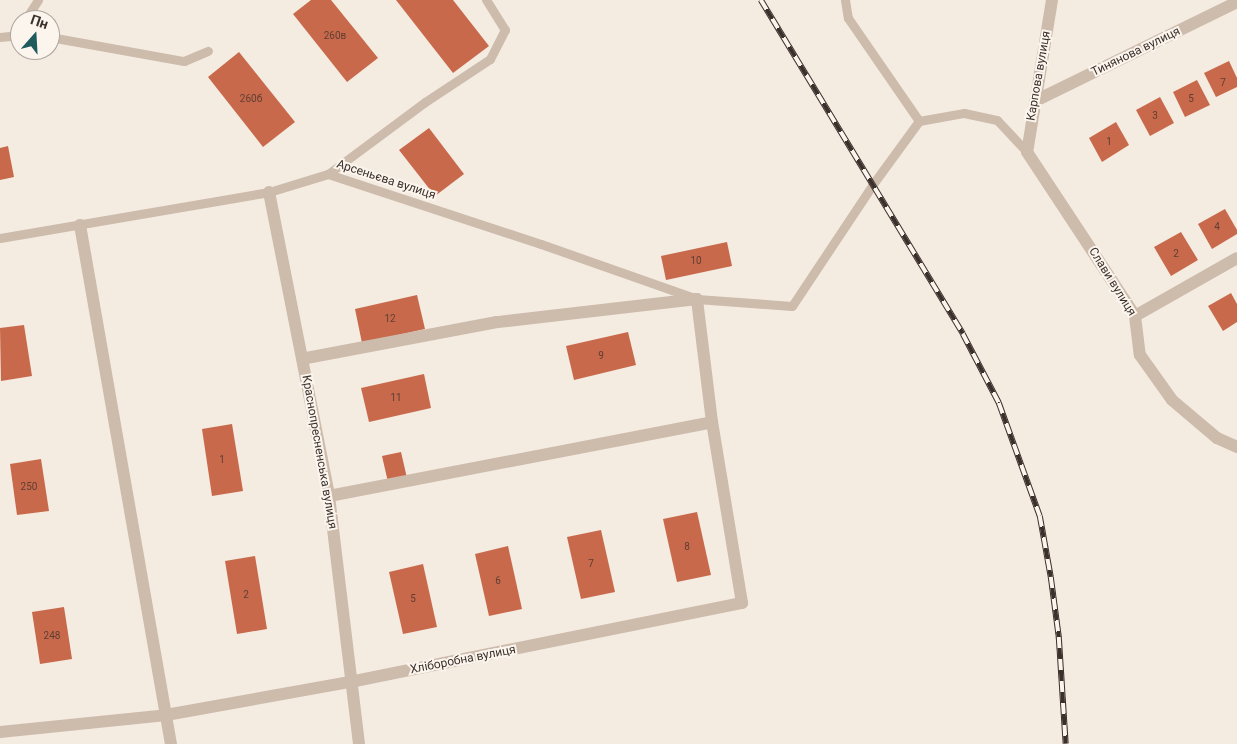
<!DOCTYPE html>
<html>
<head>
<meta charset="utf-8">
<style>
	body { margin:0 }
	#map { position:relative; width:1237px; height:744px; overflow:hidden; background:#f4ebe1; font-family:Roboto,sans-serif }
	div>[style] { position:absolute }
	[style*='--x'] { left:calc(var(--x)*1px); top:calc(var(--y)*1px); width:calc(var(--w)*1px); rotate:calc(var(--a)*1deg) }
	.building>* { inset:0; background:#c8694b }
	.lane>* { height:9px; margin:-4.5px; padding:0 4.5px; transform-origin:4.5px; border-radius:4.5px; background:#cdbbac }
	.street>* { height:12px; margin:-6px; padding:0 6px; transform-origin:6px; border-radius:6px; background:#cdbbac }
	.rail>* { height:5.5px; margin-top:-2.75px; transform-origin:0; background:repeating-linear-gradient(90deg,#fbf5ee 0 11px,#3b302b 0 22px); box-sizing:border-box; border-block:1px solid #3b302b }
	span { translate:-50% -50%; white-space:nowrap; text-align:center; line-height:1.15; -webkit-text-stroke:4px #fbf5ee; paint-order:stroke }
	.number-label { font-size:10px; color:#5e3e33 }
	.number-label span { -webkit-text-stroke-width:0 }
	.street-label { font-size:12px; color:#3b302b }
	.north { position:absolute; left:10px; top:10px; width:50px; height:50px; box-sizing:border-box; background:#fbf5ee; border:1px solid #aea6a0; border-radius:50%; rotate:19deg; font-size:14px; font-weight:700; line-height:20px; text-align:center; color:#3b302b }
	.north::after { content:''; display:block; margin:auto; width:18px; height:22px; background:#1f5a5e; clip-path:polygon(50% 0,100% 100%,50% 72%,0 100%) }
</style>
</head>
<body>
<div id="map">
	<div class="building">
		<i style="clip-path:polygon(311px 0,331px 0,378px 58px,347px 82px,293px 14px)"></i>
		<i style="clip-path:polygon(396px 0,453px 0,489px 46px,453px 73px)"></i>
		<i style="clip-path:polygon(239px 52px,295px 122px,263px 147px,208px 77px)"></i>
		<i style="clip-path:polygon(1229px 61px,1237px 78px,1237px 87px,1216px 97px,1204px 73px)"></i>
		<i style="clip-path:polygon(1197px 80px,1210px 105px,1185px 117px,1173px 92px)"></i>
		<i style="clip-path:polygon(1160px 97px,1174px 123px,1150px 136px,1136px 110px)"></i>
		<i style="clip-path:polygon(1116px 122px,1129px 145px,1102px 162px,1089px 138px)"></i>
		<i style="clip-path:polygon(429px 128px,464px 174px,435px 196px,399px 150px)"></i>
		<i style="clip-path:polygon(8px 146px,14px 177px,0 180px,0 148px)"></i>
		<i style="clip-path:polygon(1225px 209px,1237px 230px,1237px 234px,1212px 249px,1198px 224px)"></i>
		<i style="clip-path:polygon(1181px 232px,1198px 260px,1171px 276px,1154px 247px)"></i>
		<i style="clip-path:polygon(727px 242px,732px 266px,666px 280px,661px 256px)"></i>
		<i style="clip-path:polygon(1231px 293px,1237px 304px,1237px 322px,1223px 331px,1208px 306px)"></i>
		<i style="clip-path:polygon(417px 295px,425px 329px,362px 343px,355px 309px)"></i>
		<i style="clip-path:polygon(24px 325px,32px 376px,1px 381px,0 328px)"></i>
		<i style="clip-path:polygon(628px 332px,636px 365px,574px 380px,566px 346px)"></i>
		<i style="clip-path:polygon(424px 374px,431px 408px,369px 422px,361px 388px)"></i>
		<i style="clip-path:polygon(232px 424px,243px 491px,212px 496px,202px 429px)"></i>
		<i style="clip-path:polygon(401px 452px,407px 478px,388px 482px,382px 456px)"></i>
		<i style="clip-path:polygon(41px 459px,49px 511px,17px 515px,10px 464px)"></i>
		<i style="clip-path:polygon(697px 512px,711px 575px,677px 582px,663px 519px)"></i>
		<i style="clip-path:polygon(601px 530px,615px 592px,581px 599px,567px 537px)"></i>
		<i style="clip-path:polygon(508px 546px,522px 609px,489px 616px,475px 554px)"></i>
		<i style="clip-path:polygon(255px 556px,267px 629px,237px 634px,225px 561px)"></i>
		<i style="clip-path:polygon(423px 564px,437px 627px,403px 634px,389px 572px)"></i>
		<i style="clip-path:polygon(64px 607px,72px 659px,40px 664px,32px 612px)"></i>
	</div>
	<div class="lane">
		<i style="--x:845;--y:0;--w:18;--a:81"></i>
		<i style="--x:848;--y:18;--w:125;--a:55.4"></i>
		<i style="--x:25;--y:20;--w:24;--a:-57"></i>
		<i style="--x:0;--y:37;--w:20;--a:-6"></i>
		<i style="--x:50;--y:37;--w:136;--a:10.2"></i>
		<i style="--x:184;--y:61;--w:26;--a:-23"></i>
		<i style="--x:328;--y:174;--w:121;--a:-36.6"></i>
		<i style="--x:425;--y:102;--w:78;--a:-33.5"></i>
		<i style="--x:490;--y:59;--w:33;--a:-63"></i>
		<i style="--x:505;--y:30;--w:36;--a:-122"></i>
		<i style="--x:0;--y:238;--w:273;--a:-9.7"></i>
		<i style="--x:269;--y:192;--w:62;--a:-17"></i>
		<i style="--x:328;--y:174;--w:224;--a:18.2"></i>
		<i style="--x:541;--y:244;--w:165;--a:19.4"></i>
		<i style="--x:697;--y:299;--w:95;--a:4.2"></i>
		<i style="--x:792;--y:306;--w:146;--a:-56.4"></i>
		<i style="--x:873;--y:184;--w:78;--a:-53.9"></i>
		<i style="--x:919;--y:121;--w:46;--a:-10.1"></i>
		<i style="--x:964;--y:113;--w:34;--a:12"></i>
		<i style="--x:997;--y:120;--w:44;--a:46.8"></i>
	</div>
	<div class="street">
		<i style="--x:1052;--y:0;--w:154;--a:99.3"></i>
		<i style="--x:1027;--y:152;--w:196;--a:56.6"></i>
		<i style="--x:1135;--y:316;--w:39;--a:83"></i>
		<i style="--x:1140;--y:355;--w:55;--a:54.6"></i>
		<i style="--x:1172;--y:400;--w:59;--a:40.2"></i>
		<i style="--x:1217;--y:438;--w:22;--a:24"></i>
		<i style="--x:1035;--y:101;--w:225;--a:-26.1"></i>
		<i style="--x:269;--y:192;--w:310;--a:78.8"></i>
		<i style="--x:329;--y:496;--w:250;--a:83.1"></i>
		<i style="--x:80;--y:225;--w:527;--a:80.06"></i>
		<i style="--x:1135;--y:316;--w:117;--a:-29.6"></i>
		<i style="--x:329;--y:496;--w:390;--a:-10.9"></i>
		<i style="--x:0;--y:732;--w:167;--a:-5.8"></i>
		<i style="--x:166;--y:715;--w:187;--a:-10.2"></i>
		<i style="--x:350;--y:682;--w:400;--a:-11.4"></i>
		<i style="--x:742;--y:603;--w:183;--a:-99.4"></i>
		<i style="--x:712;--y:422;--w:124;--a:-97"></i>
		<i style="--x:697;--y:299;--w:201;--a:173.4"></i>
		<i style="--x:497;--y:322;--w:198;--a:169.3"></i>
	</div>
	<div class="rail">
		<i style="--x:761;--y:0;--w:390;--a:58.8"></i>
		<i style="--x:963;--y:334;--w:78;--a:62.4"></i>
		<i style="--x:999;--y:403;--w:120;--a:70.1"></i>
		<i style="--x:1040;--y:516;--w:62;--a:79.8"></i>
		<i style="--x:1051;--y:577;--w:61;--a:82.4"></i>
		<i style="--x:1059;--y:637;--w:107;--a:86.3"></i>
	</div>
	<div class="number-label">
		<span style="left:335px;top:36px">260в</span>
		<span style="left:1223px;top:83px">7</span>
		<span style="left:251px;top:99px">260б</span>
		<span style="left:1191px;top:99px">5</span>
		<span style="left:1155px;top:116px">3</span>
		<span style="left:1109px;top:142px">1</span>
		<span style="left:1217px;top:227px">4</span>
		<span style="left:1176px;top:254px">2</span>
		<span style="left:696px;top:261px">10</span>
		<span style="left:390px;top:319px">12</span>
		<span style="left:601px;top:356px">9</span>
		<span style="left:396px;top:398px">11</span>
		<span style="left:222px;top:460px">1</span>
		<span style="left:29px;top:487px">250</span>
		<span style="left:687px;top:547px">8</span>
		<span style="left:591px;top:564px">7</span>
		<span style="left:498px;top:581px">6</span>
		<span style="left:246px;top:595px">2</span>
		<span style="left:413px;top:599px">5</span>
		<span style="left:52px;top:636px">248</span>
	</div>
	<div class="street-label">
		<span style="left:1136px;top:52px;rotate:-26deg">Тинянова вулиця</span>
		<span style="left:1039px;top:76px;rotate:-80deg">Карпова вулиця</span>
		<span style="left:386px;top:180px;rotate:18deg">Арсеньєва вулиця</span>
		<span style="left:1112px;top:282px;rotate:58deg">Слави вулиця</span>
		<span style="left:319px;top:452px;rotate:80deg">Краснопресненська вулиця</span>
		<span style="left:463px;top:660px;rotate:-11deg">Хліборобна вулиця</span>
	</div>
	<div class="north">Пн</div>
</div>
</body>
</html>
